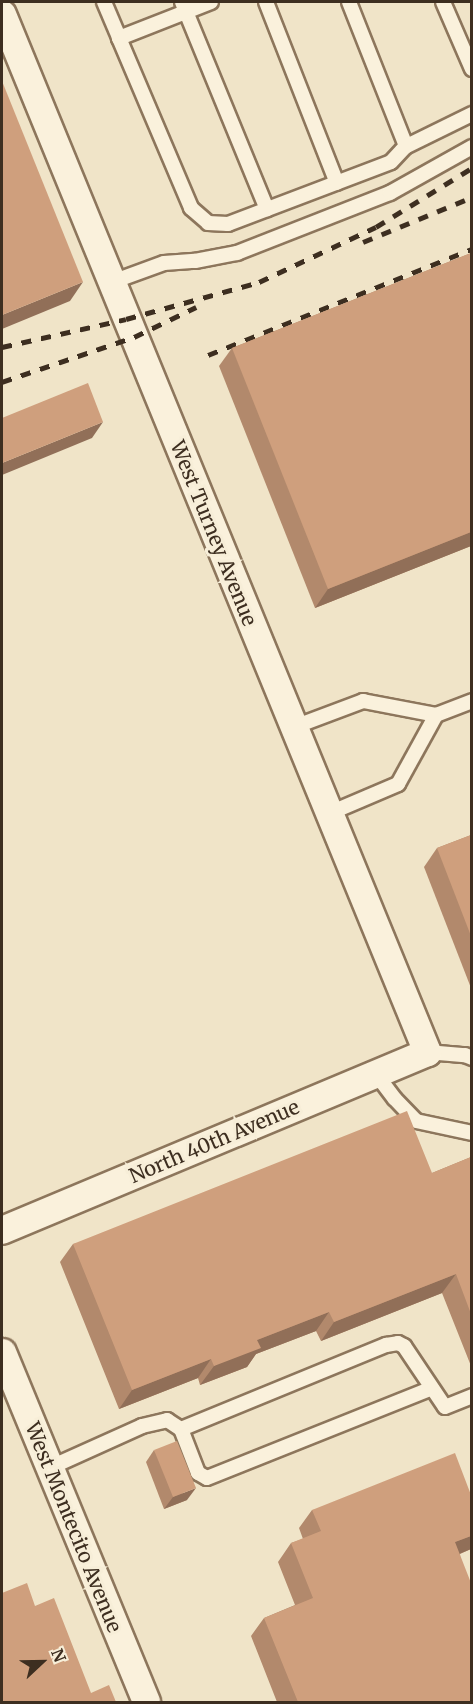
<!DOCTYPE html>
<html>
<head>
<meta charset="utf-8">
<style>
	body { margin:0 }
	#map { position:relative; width:473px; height:1704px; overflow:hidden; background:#f0e4c8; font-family:Merriweather,serif }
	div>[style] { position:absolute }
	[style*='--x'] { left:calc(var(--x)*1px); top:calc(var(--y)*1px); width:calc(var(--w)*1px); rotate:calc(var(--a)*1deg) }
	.roads { filter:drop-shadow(2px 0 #8d765c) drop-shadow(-2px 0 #8d765c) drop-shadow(0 2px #8d765c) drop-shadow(0 -2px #8d765c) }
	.lane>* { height:14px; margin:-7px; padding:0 7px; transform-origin:7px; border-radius:7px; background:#faf1dc }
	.street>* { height:27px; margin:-13.5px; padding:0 13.5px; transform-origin:13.5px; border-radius:13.5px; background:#faf1dc }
	.rail>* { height:4.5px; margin-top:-2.25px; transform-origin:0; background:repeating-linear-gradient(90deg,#3d2e20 0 10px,transparent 0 20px) }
	.wall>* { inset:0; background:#b2896c }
	.shaded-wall>* { inset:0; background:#916f58 }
	.building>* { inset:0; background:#cf9f7d }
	span { translate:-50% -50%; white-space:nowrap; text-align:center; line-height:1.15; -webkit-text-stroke:6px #f7eed8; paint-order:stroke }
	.street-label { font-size:20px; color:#3d2e20 }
	.frame { position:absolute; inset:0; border:3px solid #3d2e20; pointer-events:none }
	.north { position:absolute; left:12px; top:1632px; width:60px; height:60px; -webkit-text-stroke:4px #f7eed8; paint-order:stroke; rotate:68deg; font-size:16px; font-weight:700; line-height:24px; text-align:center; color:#3d2e20 }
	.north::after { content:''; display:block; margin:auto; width:21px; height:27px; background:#3d2e20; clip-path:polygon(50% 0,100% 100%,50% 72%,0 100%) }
</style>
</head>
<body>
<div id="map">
	<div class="roads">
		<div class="lane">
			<i style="--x:104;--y:2;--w:39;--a:67"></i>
			<i style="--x:182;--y:2;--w:224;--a:67.7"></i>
			<i style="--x:211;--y:2;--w:99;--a:158.6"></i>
			<i style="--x:119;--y:38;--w:185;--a:67"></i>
			<i style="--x:191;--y:208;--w:23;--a:41"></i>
			<i style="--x:208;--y:223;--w:20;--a:3"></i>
			<i style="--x:228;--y:224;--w:174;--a:-20.8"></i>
			<i style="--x:391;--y:162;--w:21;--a:-47"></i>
			<i style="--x:405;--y:147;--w:75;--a:-26.2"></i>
			<i style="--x:266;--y:2;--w:194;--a:68.6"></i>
			<i style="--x:349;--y:2;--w:155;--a:68.4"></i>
			<i style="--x:443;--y:2;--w:73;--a:66.6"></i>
			<i style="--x:112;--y:282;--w:55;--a:-20.1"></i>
			<i style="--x:164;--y:263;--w:31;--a:-4"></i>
			<i style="--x:195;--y:261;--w:43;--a:-10.8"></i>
			<i style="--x:237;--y:253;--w:164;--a:-21.4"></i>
			<i style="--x:390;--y:193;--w:94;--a:-29.3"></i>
			<i style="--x:294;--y:727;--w:74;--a:-20.6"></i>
			<i style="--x:363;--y:701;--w:74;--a:10.9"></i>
			<i style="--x:436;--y:715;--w:39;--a:-21"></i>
			<i style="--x:330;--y:813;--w:74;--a:-23.1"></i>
			<i style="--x:398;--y:784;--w:79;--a:-61.2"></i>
			<i style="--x:427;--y:1052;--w:38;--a:5"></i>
			<i style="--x:465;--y:1055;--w:8;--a:23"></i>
			<i style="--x:376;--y:1074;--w:31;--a:53"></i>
			<i style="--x:395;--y:1099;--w:30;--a:46"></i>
			<i style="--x:416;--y:1121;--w:57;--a:12.1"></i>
			<i style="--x:181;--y:1429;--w:47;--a:68.9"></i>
			<i style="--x:198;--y:1473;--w:10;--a:29"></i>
			<i style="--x:207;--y:1478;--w:242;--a:-21.8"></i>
			<i style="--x:49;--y:1468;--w:102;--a:-24.3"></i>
			<i style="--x:142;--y:1426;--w:26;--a:-13"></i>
			<i style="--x:167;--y:1420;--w:17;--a:33"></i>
			<i style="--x:181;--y:1429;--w:222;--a:-22.3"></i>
			<i style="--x:386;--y:1345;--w:12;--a:-9"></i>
			<i style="--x:398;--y:1343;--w:7;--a:27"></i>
			<i style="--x:404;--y:1346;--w:73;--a:56.1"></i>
			<i style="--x:445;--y:1407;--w:29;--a:-22"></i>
		</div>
		<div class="street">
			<i style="--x:2;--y:14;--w:1122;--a:67.73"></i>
			<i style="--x:427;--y:1052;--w:461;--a:157.3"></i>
			<i style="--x:2;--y:1352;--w:378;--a:67.6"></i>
		</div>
	</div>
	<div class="rail">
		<i style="--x:363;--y:242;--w:118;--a:-22.4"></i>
		<i style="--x:2;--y:347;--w:127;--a:-12.7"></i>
		<i style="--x:126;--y:319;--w:138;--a:-15.5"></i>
		<i style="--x:259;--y:282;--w:129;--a:-25.2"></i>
		<i style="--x:376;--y:227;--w:113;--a:-31.6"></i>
		<i style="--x:208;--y:355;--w:284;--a:-21.9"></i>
		<i style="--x:2;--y:382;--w:139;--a:-18.8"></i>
		<i style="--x:134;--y:337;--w:69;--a:-25.8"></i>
	</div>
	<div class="wall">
		<i style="clip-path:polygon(471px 253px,471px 546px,315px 608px,219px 366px,232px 348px)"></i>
		<i style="clip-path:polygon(471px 835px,471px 988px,424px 867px,437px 848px)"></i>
		<i style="clip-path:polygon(471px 1157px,471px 1366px,442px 1293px,321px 1341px,316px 1331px,256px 1354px,247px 1367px,200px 1385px,198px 1378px,119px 1409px,60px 1262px,73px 1244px,432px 1173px)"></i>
		<i style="clip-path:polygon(154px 1450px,187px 1500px,164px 1509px,146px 1462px)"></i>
		<i style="clip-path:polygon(471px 1495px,471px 1549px,460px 1554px,471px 1702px,277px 1702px,251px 1636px,264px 1618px,295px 1605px,278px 1562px,291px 1543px,303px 1539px,299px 1528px,312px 1510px)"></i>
	</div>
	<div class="shaded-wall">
		<i style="clip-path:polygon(83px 282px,70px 301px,2px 329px,2px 315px)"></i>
		<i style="clip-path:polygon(103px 422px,92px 438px,2px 475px,2px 463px)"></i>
		<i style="clip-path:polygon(471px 532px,471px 546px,315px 608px,328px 589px)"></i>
		<i style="clip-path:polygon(456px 1274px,442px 1293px,321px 1341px,334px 1322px)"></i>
		<i style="clip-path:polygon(329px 1312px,316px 1331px,256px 1354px,247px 1367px,200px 1385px,214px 1366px,257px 1340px)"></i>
		<i style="clip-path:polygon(211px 1359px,198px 1378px,119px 1409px,132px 1390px)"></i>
		<i style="clip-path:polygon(196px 1488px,187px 1500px,164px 1509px,173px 1497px)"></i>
		<i style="clip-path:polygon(471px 1536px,471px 1549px,442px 1561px,455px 1542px)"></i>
	</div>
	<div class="building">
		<i style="clip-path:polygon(2px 81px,83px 282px,2px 315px)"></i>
		<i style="clip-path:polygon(471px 253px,471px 532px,328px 589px,232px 348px)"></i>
		<i style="clip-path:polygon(88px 383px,103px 422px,2px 463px,2px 418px)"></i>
		<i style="clip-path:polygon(471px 835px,471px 936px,437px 848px)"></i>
		<i style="clip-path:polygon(407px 1111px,432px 1173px,471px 1157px,471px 1314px,456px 1274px,334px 1322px,329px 1312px,257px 1340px,261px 1348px,214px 1366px,211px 1359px,132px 1390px,73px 1244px)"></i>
		<i style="clip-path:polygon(177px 1441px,196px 1488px,173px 1497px,154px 1450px)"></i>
		<i style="clip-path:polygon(455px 1453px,471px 1495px,471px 1536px,455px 1542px,471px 1583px,471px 1702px,298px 1702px,264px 1618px,313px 1598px,291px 1543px,321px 1531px,312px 1510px)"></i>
		<i style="clip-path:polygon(27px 1583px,35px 1606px,54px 1598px,91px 1693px,109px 1685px,116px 1702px,2px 1702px,2px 1593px)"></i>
	</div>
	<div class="street-label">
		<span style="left:214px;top:533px;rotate:68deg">West Turney Avenue</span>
		<span style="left:214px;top:1141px;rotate:-23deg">North 40th Avenue</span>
		<span style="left:74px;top:1527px;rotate:68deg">West Montecito Avenue</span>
	</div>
	<div class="frame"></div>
	<div class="north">N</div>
</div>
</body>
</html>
